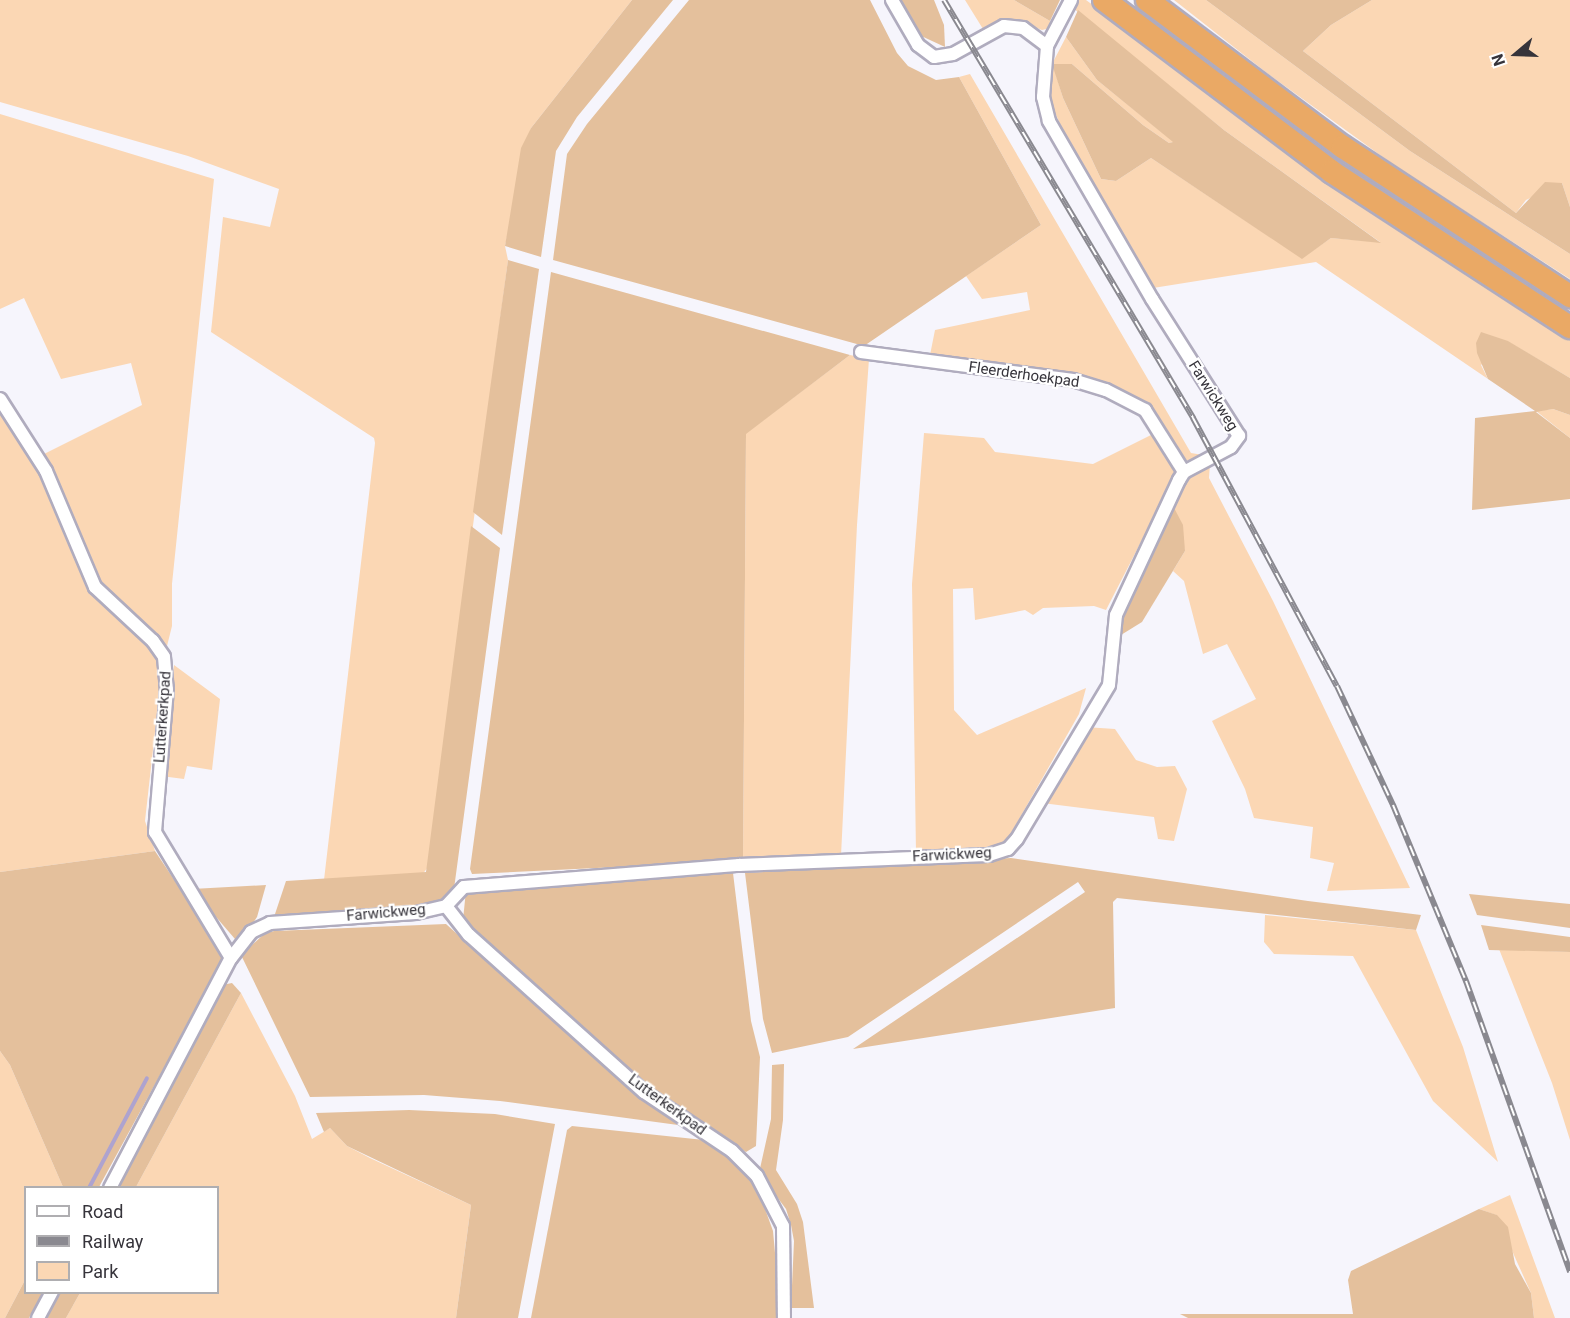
<!DOCTYPE html>
<html>
<head>
<meta charset="utf-8">
<style>
	body { margin:0 }
	#map { position:relative; width:1570px; height:1318px; overflow:hidden; background:#f6f5fc; font-family:Roboto,sans-serif }
	div>[style] { position:absolute }
	[style*='--x'] { left:calc(var(--x)*1px); top:calc(var(--y)*1px); width:calc(var(--w)*1px); rotate:calc(var(--a)*1deg) }
	.green>* { inset:0; background:#fbd7b4 }
	.forest>* { inset:0; background:#e4c09c }
	.stream>* { height:4px; margin:-2px; padding:0 2px; transform-origin:2px; border-radius:2px; background:#aea3cf }
	.roads { filter:drop-shadow(2px 0 #b0acbe) drop-shadow(-2px 0 #b0acbe) drop-shadow(0 2px #b0acbe) drop-shadow(0 -2px #b0acbe) }
	.minor>* { height:12px; margin:-6px; padding:0 6px; transform-origin:6px; border-radius:6px; background:#fff }
	.motorway>* { height:22px; margin:-11px; padding:0 11px; transform-origin:11px; border-radius:11px; background:#eaa965 }
	.rail>* { height:6px; margin-top:-3px; transform-origin:0; background:repeating-linear-gradient(90deg,#fff 0 11px,#8a8990 0 22px); box-sizing:border-box; border-block:2px solid #8a8990 }
	span { translate:-50% -50%; white-space:nowrap; text-align:center; line-height:1.15; -webkit-text-stroke:4.5px #fff; paint-order:stroke }
	.street-label { font-size:15px; color:#36343b }
	.legend { position:absolute; left:24px; top:1186px; width:195px; height:108px; box-sizing:border-box; background:#fff; border:2px solid #afaeb1; margin:0; padding:8px 10px; list-style:none; font-size:18px; color:#36343b }
	.legend li { display:flex; align-items:center; gap:12px; height:30px }
	.legend b { width:30px; border:2px solid #afaeb1 }
	.north { position:absolute; left:1486px; top:24px; width:60px; height:60px; -webkit-text-stroke:4px #fff; paint-order:stroke; rotate:251deg; font-size:16px; font-weight:700; line-height:24px; text-align:center; color:#36343b }
	.north::after { content:''; display:block; margin:auto; width:21px; height:27px; background:#36343b; clip-path:polygon(50% 0,100% 100%,50% 72%,0 100%) }
</style>
</head>
<body>
<div id="map">
	<div class="green">
		<i style="clip-path:polygon(0 0,632px 0,531px 128px,505px 246px,508px 260px,428px 867px,422px 875px,324px 880px,375px 443px,374px 438px,211px 332px,223px 217px,270px 227px,279px 189px,188px 156px,0 102px)"></i>
		<i style="clip-path:polygon(965px 0,1014px 0,1050px 21px,1050px 28px,1042px 30px,1014px 19px,983px 29px)"></i>
		<i style="clip-path:polygon(1063px 0,1086px 0,1369px 210px,1570px 339px,1570px 378px,1507px 341px,1481px 365px,1488px 379px,1316px 262px,1153px 288px,1071px 147px,1047px 96px,1047px 82px,1052px 64px,1066px 37px,1097px 80px,1174px 142px,1169px 143px,1143px 125px,1072px 64px,1053px 65px,1063px 98px,1101px 179px,1116px 181px,1151px 158px,1302px 258px,1331px 238px,1380px 242px,1224px 130px)"></i>
		<i style="clip-path:polygon(1174px 0,1206px 0,1410px 151px,1570px 254px,1570px 279px,1398px 168px,1267px 73px)"></i>
		<i style="clip-path:polygon(1372px 0,1570px 0,1570px 207px,1562px 183px,1526px 200px,1516px 213px,1303px 51px,1331px 25px)"></i>
		<i style="clip-path:polygon(970px 74px,1191px 453px,1203px 455px,1193px 463px,1182px 458px,1139px 401px,1080px 375px,930px 355px,935px 330px,1030px 310px,1027px 292px,982px 299px,966px 276px,1041px 225px,959px 77px)"></i>
		<i style="clip-path:polygon(0 114px,214px 179px,172px 584px,172px 626px,167px 646px,105px 590px,42px 455px,142px 405px,131px 363px,61px 379px,24px 298px,0 309px)"></i>
		<i style="clip-path:polygon(850px 355px,869px 359px,857px 525px,841px 856px,743px 861px,746px 433px)"></i>
		<i style="clip-path:polygon(1553px 409px,1570px 415px,1570px 438px,1536px 411px)"></i>
		<i style="clip-path:polygon(0 414px,44px 482px,91px 590px,153px 651px,162px 669px,145px 821px,155px 851px,0 872px)"></i>
		<i style="clip-path:polygon(1159px 431px,1178px 470px,1106px 610px,1094px 606px,1043px 608px,1033px 615px,1025px 610px,975px 620px,973px 588px,953px 589px,954px 710px,977px 735px,1086px 688px,1079px 714px,1002px 849px,916px 853px,912px 584px,924px 433px,984px 438px,995px 452px,1093px 464px)"></i>
		<i style="clip-path:polygon(1210px 464px,1209px 478px,1273px 601px,1410px 888px,1327px 891px,1334px 863px,1310px 858px,1313px 827px,1254px 818px,1245px 789px,1212px 721px,1256px 699px,1227px 644px,1203px 654px,1184px 581px,1173px 571px,1185px 551px,1172px 504px,1186px 477px)"></i>
		<i style="clip-path:polygon(174px 665px,220px 699px,212px 770px,187px 766px,184px 779px,161px 776px)"></i>
		<i style="clip-path:polygon(1085px 727px,1115px 729px,1136px 760px,1157px 767px,1175px 766px,1187px 789px,1174px 841px,1158px 839px,1154px 817px,1042px 803px)"></i>
		<i style="clip-path:polygon(1265px 915px,1416px 930px,1463px 1047px,1498px 1162px,1433px 1101px,1353px 956px,1274px 954px,1264px 942px)"></i>
		<i style="clip-path:polygon(1499px 949px,1570px 952px,1570px 1140px,1552px 1083px)"></i>
		<i style="clip-path:polygon(241px 993px,295px 1096px,312px 1139px,330px 1128px,347px 1146px,370px 1158px,471px 1205px,456px 1318px,66px 1318px,80px 1293px,218px 1292px,218px 1188px,136px 1187px)"></i>
		<i style="clip-path:polygon(0 1051px,10px 1065px,63px 1187px,26px 1188px,25px 1280px,5px 1318px,0 1318px)"></i>
		<i style="clip-path:polygon(1510px 1195px,1555px 1318px,1534px 1318px,1531px 1293px,1496px 1215px,1479px 1209px)"></i>
	</div>
	<div class="forest">
		<i style="clip-path:polygon(632px 0,673px 0,577px 117px,556px 151px,541px 257px,505px 246px,521px 148px,531px 128px)"></i>
		<i style="clip-path:polygon(689px 0,870px 0,897px 53px,908px 66px,936px 80px,959px 77px,1041px 225px,864px 346px,553px 260px,567px 154px,587px 124px)"></i>
		<i style="clip-path:polygon(900px 0,934px 0,944px 25px,945px 47px,917px 34px)"></i>
		<i style="clip-path:polygon(1014px 0,1060px 0,1050px 21px)"></i>
		<i style="clip-path:polygon(1206px 0,1372px 0,1331px 25px,1303px 51px,1516px 213px,1545px 182px,1562px 183px,1570px 207px,1570px 254px,1410px 151px)"></i>
		<i style="clip-path:polygon(1078px 10px,1224px 130px,1381px 243px,1331px 238px,1302px 259px,1151px 158px,1116px 181px,1101px 179px,1063px 98px,1052px 64px,1072px 64px,1143px 125px,1169px 143px,1173px 142px,1097px 80px,1066px 37px)"></i>
		<i style="clip-path:polygon(508px 260px,539px 269px,502px 535px,473px 512px)"></i>
		<i style="clip-path:polygon(551px 272px,850px 355px,746px 434px,743px 861px,472px 874px,470px 869px)"></i>
		<i style="clip-path:polygon(1481px 332px,1508px 341px,1570px 378px,1570px 415px,1553px 409px,1536px 412px,1570px 438px,1570px 499px,1472px 510px,1475px 418px,1535px 411px,1488px 379px,1477px 353px,1476px 343px)"></i>
		<i style="clip-path:polygon(1172px 504px,1183px 525px,1185px 551px,1142px 622px,1108px 643px)"></i>
		<i style="clip-path:polygon(471px 526px,500px 548px,451px 911px,274px 917px,286px 881px,426px 872px)"></i>
		<i style="clip-path:polygon(155px 851px,225px 956px,99px 1187px,63px 1187px,10px 1065px,0 1051px,0 872px)"></i>
		<i style="clip-path:polygon(1011px 858px,1308px 901px,1421px 915px,1416px 930px,1117px 898px,1113px 902px,1115px 1008px,853px 1049px,1085px 892px,1078px 882px,848px 1037px,772px 1053px,763px 1019px,745px 873px)"></i>
		<i style="clip-path:polygon(733px 873px,751px 1021px,760px 1057px,756px 1146px,746px 1152px,651px 1091px,463px 920px,466px 890px)"></i>
		<i style="clip-path:polygon(266px 885px,257px 917px,242px 939px,235px 939px,192px 889px)"></i>
		<i style="clip-path:polygon(1469px 894px,1570px 904px,1570px 928px,1477px 915px)"></i>
		<i style="clip-path:polygon(446px 924px,625px 1085px,678px 1125px,500px 1101px,424px 1095px,310px 1097px,241px 955px,264px 934px,274px 931px)"></i>
		<i style="clip-path:polygon(1481px 925px,1570px 937px,1570px 952px,1489px 950px)"></i>
		<i style="clip-path:polygon(232px 983px,241px 993px,136px 1187px,112px 1188px,222px 985px)"></i>
		<i style="clip-path:polygon(784px 1064px,783px 1120px,776px 1170px,797px 1204px,803px 1222px,814px 1308px,791px 1308px,794px 1241px,791px 1225px,786px 1209px,759px 1173px,771px 1119px,772px 1065px)"></i>
		<i style="clip-path:polygon(409px 1110px,495px 1114px,555px 1124px,518px 1318px,456px 1318px,471px 1205px,347px 1146px,330px 1128px,324px 1132px,316px 1113px)"></i>
		<i style="clip-path:polygon(572px 1126px,704px 1140px,739px 1162px,756px 1184px,773px 1231px,781px 1318px,531px 1318px,567px 1130px)"></i>
		<i style="clip-path:polygon(1479px 1209px,1497px 1215px,1508px 1227px,1515px 1264px,1531px 1293px,1534px 1318px,1188px 1318px,1180px 1314px,1353px 1314px,1348px 1280px,1351px 1271px)"></i>
		<i style="clip-path:polygon(25px 1280px,26px 1292px,43px 1293px,29px 1318px,5px 1318px)"></i>
		<i style="clip-path:polygon(56px 1293px,80px 1293px,66px 1318px,42px 1318px)"></i>
	</div>
	<div class="stream">
		<i style="--x:89;--y:1188;--w:124;--a:-62.2"></i>
	</div>
	<div class="roads">
		<div class="minor">
			<i style="--x:892;--y:0;--w:52;--a:60"></i>
			<i style="--x:918;--y:45;--w:20;--a:37"></i>
			<i style="--x:934;--y:57;--w:19;--a:-9"></i>
			<i style="--x:953;--y:54;--w:58;--a:-28.8"></i>
			<i style="--x:1004;--y:26;--w:19;--a:6"></i>
			<i style="--x:1023;--y:28;--w:30;--a:37"></i>
			<i style="--x:861;--y:352;--w:214;--a:7.5"></i>
			<i style="--x:1073;--y:380;--w:34;--a:17"></i>
			<i style="--x:1106;--y:390;--w:44;--a:27.1"></i>
			<i style="--x:1145;--y:410;--w:73;--a:57.8"></i>
			<i style="--x:0;--y:399;--w:85;--a:57.4"></i>
			<i style="--x:46;--y:471;--w:126;--a:67.1"></i>
			<i style="--x:95;--y:587;--w:79;--a:43"></i>
			<i style="--x:153;--y:641;--w:19;--a:55"></i>
			<i style="--x:164;--y:657;--w:32;--a:85"></i>
			<i style="--x:167;--y:689;--w:144;--a:94.8"></i>
			<i style="--x:155;--y:832;--w:147;--a:58.9"></i>
			<i style="--x:446;--y:906;--w:37;--a:52"></i>
			<i style="--x:469;--y:935;--w:235;--a:41.9"></i>
			<i style="--x:644;--y:1092;--w:106;--a:33.8"></i>
			<i style="--x:732;--y:1151;--w:35;--a:45"></i>
			<i style="--x:757;--y:1176;--w:56;--a:62.5"></i>
			<i style="--x:783;--y:1226;--w:92;--a:89.4"></i>
			<i style="--x:110;--y:1188;--w:260;--a:-62.3"></i>
			<i style="--x:231;--y:958;--w:33;--a:-52"></i>
			<i style="--x:251;--y:932;--w:21;--a:-25"></i>
			<i style="--x:270;--y:923;--w:146;--a:-3.9"></i>
			<i style="--x:416;--y:913;--w:31;--a:-13"></i>
			<i style="--x:446;--y:906;--w:26;--a:-47"></i>
			<i style="--x:464;--y:887;--w:276;--a:-4.6"></i>
			<i style="--x:739;--y:865;--w:250;--a:-2.3"></i>
			<i style="--x:989;--y:855;--w:20;--a:-18"></i>
			<i style="--x:1008;--y:849;--w:13;--a:-48"></i>
			<i style="--x:1017;--y:839;--w:179;--a:-59.1"></i>
			<i style="--x:1109;--y:685;--w:70;--a:-84.3"></i>
			<i style="--x:1116;--y:615;--w:149;--a:-65"></i>
			<i style="--x:1179;--y:480;--w:9;--a:-58"></i>
			<i style="--x:1184;--y:472;--w:53;--a:-28"></i>
			<i style="--x:1231;--y:447;--w:14;--a:-54"></i>
			<i style="--x:1239;--y:436;--w:162;--a:-122.4"></i>
			<i style="--x:1152;--y:299;--w:206;--a:-120.1"></i>
			<i style="--x:1049;--y:121;--w:25;--a:-104"></i>
			<i style="--x:1043;--y:97;--w:51;--a:-85.5"></i>
			<i style="--x:1047;--y:46;--w:52;--a:-62.4"></i>
			<i style="--x:38;--y:1318;--w:30;--a:-62"></i>
		</div>
		<div class="motorway">
			<i style="--x:1104;--y:0;--w:286;--a:37"></i>
			<i style="--x:1332;--y:172;--w:284;--a:33.1"></i>
			<i style="--x:1147;--y:0;--w:245;--a:36.9"></i>
			<i style="--x:1343;--y:147;--w:272;--a:33.3"></i>
		</div>
	</div>
	<div class="rail">
		<i style="--x:944;--y:0;--w:487;--a:59.2"></i>
		<i style="--x:1193;--y:418;--w:304;--a:61.8"></i>
		<i style="--x:1337;--y:686;--w:132;--a:64.8"></i>
		<i style="--x:1393;--y:805;--w:191;--a:67.5"></i>
		<i style="--x:1466;--y:981;--w:309;--a:70.3"></i>
	</div>
	<div class="street-label">
		<span style="left:1024px;top:375px;rotate:8deg">Fleerderhoekpad</span>
		<span style="left:1213px;top:396px;rotate:58deg">Farwickweg</span>
		<span style="left:163px;top:717px;rotate:-86deg">Lutterkerkpad</span>
		<span style="left:952px;top:855px;rotate:-3deg">Farwickweg</span>
		<span style="left:386px;top:913px;rotate:-5deg">Farwickweg</span>
		<span style="left:667px;top:1105px;rotate:36deg">Lutterkerkpad</span>
	</div>
	<ul class="legend">
	<li><b style="height:8px;background:#fff"></b>Road</li>
	<li><b style="height:8px;background:#8a8990"></b>Railway</li>
	<li><b style="height:16px;background:#fbd7b4"></b>Park</li>
	</ul>
	<div class="north">N</div>
</div>
</body>
</html>
